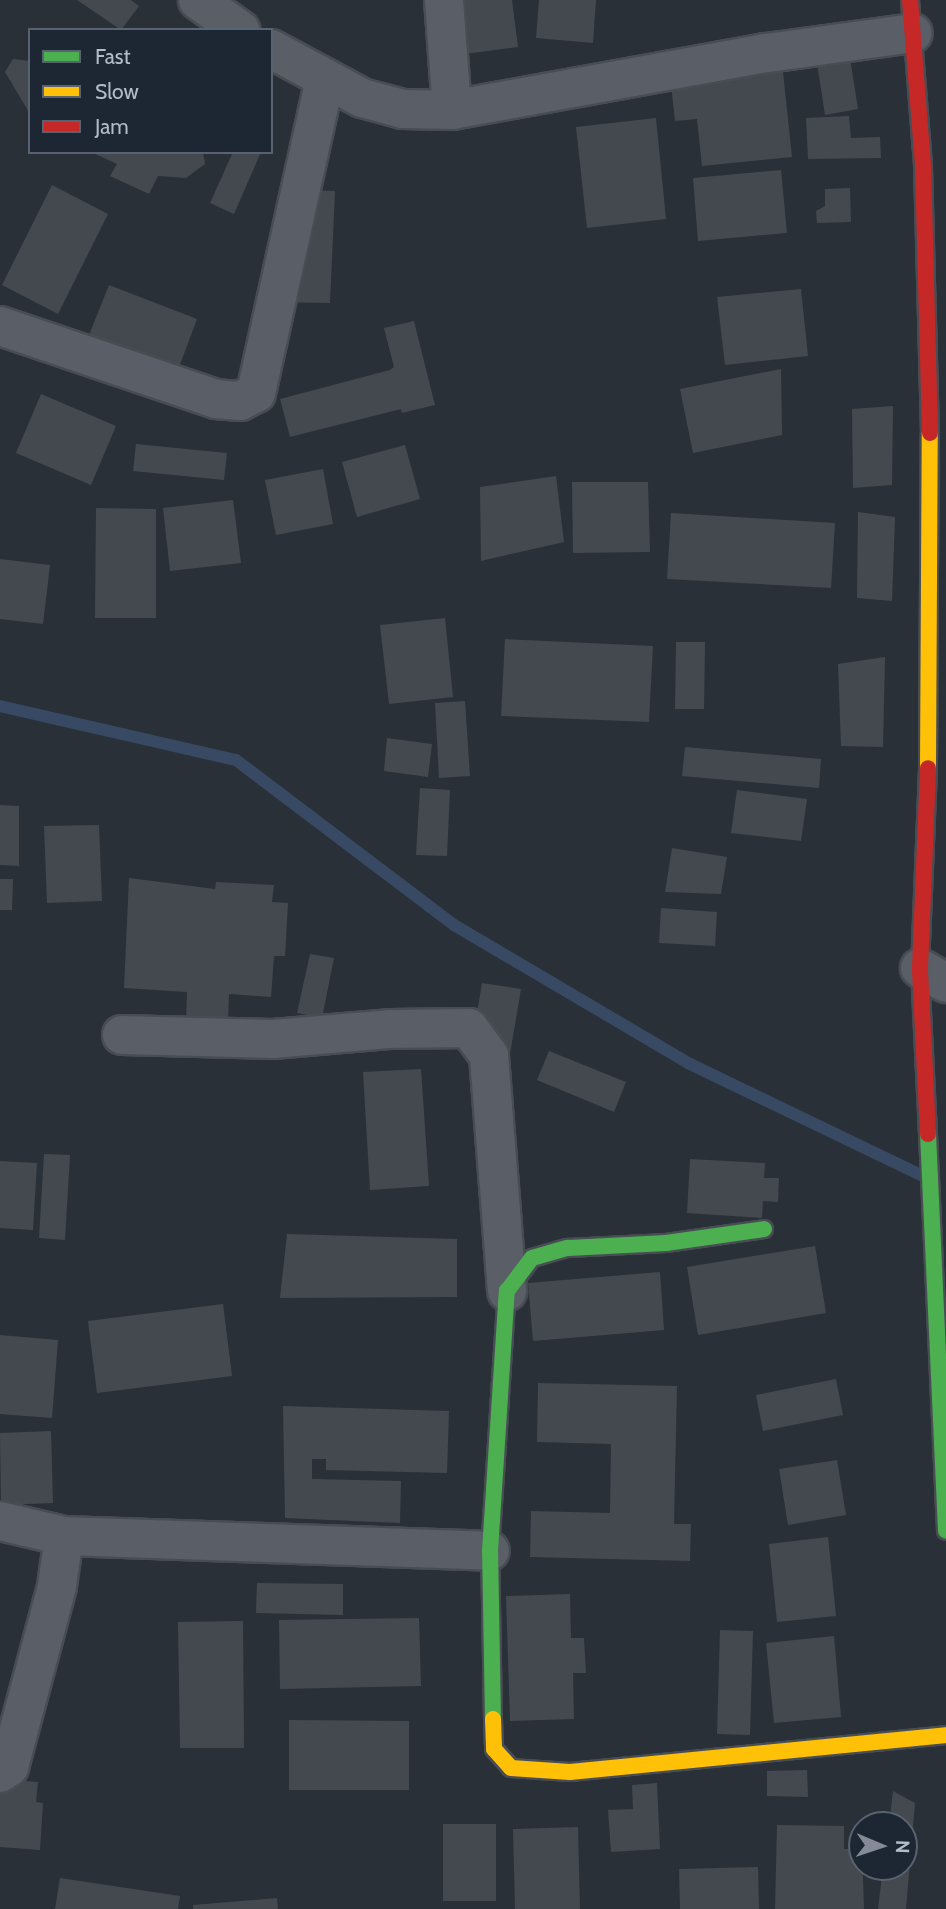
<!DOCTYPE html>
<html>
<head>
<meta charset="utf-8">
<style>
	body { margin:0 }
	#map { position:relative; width:946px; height:1909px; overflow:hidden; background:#2a3038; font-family:Cabin,sans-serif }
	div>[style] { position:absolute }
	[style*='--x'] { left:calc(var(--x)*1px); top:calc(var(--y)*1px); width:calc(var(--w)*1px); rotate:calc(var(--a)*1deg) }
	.stream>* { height:12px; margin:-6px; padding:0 6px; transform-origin:6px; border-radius:6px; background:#384963 }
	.building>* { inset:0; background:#444950 }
	.roads { filter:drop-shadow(2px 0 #484c53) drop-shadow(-2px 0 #484c53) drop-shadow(0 2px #484c53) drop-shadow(0 -2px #484c53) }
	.street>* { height:38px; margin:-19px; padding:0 19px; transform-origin:19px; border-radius:19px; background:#5a5e66 }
	.fast>* { height:16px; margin:-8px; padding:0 8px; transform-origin:8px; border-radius:8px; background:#4caf50 }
	.slow>* { height:16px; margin:-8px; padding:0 8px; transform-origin:8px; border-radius:8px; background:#ffc107 }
	.jam>* { height:16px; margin:-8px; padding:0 8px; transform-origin:8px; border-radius:8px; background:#c62828 }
	span { translate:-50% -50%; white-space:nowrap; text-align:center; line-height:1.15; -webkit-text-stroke:6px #1d2633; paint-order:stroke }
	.legend { position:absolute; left:28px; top:28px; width:245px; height:126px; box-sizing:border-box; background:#1d2633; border:2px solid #59626f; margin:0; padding:9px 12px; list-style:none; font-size:21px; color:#b4bcc9 }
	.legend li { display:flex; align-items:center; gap:14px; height:35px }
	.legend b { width:35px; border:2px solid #59626f }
	.north { position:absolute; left:848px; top:1811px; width:70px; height:70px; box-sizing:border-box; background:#1d2633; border:2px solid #59626f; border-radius:50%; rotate:92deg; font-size:19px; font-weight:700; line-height:28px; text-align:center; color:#b4bcc9 }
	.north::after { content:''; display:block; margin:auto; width:24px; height:32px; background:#848b96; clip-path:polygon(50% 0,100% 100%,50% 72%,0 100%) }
</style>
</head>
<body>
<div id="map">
	<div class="stream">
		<i style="--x:0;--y:706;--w:242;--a:12.9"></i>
		<i style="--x:236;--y:760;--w:273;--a:37.1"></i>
		<i style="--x:454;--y:925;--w:272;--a:30.5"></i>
		<i style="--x:688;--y:1063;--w:261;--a:25.7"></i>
	</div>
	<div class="building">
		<i style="clip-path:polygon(77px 0,131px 0,139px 6px,121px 30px)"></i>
		<i style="clip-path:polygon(444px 0,512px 0,518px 47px,450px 56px)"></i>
		<i style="clip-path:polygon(539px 0,596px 0,593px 43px,536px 38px)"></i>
		<i style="clip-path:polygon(850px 58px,858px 109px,825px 115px,817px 63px)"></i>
		<i style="clip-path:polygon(13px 59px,30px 61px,30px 114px,5px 72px)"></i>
		<i style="clip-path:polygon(783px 72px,792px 157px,702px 166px,697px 119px,675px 121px,671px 84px)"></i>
		<i style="clip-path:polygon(849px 116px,851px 138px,880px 137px,881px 158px,808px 159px,806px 118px)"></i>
		<i style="clip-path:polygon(656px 118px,666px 219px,587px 228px,576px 127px)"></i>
		<i style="clip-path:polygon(91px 152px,203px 152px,205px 164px,186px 178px,158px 176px,149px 194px,110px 176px,117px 164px)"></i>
		<i style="clip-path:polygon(233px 152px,261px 152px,234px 214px,210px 203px)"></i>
		<i style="clip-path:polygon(781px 170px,787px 233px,698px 241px,693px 178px)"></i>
		<i style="clip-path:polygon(52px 185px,108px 214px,58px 314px,2px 285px)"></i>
		<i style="clip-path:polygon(850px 188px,851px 222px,817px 223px,816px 211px,825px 206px,825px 189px)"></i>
		<i style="clip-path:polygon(280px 189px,335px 191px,330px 303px,275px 302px)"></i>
		<i style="clip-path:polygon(109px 285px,197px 319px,178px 370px,89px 335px)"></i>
		<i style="clip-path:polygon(801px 289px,808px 356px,725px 365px,717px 297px)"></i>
		<i style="clip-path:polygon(414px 321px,435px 405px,402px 413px,401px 409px,290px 437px,280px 399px,390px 370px,394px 367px,384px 328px)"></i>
		<i style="clip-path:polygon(781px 369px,782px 435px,693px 453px,680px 389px)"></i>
		<i style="clip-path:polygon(41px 394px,116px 426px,91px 485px,16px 453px)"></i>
		<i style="clip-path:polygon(893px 406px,892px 485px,853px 488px,852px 409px)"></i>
		<i style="clip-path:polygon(136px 444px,227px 453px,224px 480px,133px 471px)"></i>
		<i style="clip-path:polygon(405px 445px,420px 499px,357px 517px,342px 462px)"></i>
		<i style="clip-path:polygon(323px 469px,333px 524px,276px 535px,265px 480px)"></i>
		<i style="clip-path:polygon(556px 476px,564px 542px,481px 561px,480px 487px)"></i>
		<i style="clip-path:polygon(572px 482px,648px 482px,650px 552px,573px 553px)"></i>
		<i style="clip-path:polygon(233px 500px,241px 563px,170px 571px,163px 508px)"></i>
		<i style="clip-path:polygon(96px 508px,156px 509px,156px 618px,95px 618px)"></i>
		<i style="clip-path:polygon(858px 512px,895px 517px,892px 601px,857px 598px)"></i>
		<i style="clip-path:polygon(671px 513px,835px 523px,831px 588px,667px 579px)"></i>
		<i style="clip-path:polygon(0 559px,50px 565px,43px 624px,0 619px)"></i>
		<i style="clip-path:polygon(445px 618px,453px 697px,389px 704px,380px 625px)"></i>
		<i style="clip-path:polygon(505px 639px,653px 646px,649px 722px,501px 716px)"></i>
		<i style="clip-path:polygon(676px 642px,705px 642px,704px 709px,675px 709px)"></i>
		<i style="clip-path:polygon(885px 657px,883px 747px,841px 746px,838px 664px)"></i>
		<i style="clip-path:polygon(465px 701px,470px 776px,439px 778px,435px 703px)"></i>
		<i style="clip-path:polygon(387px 738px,432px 744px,428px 777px,384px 771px)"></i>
		<i style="clip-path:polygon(685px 747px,821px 759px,819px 788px,682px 776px)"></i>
		<i style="clip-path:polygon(420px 788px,450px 790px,447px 856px,416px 855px)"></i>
		<i style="clip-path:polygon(737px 790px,807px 799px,801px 841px,731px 833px)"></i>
		<i style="clip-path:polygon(0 805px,19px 806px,19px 866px,0 865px)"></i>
		<i style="clip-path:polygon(99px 825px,102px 901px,47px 903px,44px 826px)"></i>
		<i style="clip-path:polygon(672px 848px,727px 857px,721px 894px,665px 892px)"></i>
		<i style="clip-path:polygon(129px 878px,215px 889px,216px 882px,274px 885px,272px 902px,288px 903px,285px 956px,274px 956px,271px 997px,229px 994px,228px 1022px,186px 1020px,187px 992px,124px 988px)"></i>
		<i style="clip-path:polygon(0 879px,13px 879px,12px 910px,0 910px)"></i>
		<i style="clip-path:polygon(661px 908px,717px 912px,715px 946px,659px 943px)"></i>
		<i style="clip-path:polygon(310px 954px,334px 958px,322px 1018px,297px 1013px)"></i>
		<i style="clip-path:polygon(482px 983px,521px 989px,509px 1060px,470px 1054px)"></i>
		<i style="clip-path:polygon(549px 1051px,626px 1082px,614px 1112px,537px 1080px)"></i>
		<i style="clip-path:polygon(421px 1069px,429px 1186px,370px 1190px,363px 1072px)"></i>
		<i style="clip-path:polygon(44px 1154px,70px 1155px,65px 1240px,39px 1238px)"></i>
		<i style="clip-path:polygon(690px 1159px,765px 1163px,764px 1178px,779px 1178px,778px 1202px,763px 1201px,762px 1218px,687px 1213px)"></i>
		<i style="clip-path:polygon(0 1161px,37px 1163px,33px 1230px,0 1228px)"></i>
		<i style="clip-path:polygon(287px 1234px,457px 1239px,457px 1297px,280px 1298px)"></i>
		<i style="clip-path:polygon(815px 1246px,826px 1313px,698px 1335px,687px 1267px)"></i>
		<i style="clip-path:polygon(660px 1272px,664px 1330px,533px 1341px,528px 1283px)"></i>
		<i style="clip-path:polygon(223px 1304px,232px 1376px,97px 1393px,88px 1321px)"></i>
		<i style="clip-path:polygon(0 1335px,58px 1340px,52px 1418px,0 1414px)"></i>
		<i style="clip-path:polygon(836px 1379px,843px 1415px,763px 1431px,756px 1395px)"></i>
		<i style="clip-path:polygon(538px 1383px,677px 1386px,674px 1524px,691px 1524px,690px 1561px,530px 1557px,531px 1511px,610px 1513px,611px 1444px,537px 1442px)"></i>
		<i style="clip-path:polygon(283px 1406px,449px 1411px,447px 1473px,326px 1470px,326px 1459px,312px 1459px,312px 1479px,401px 1481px,400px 1523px,285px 1518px)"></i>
		<i style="clip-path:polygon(51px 1431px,53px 1503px,1px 1505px,0 1433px)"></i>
		<i style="clip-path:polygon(837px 1460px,846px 1515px,788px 1525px,779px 1469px)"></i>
		<i style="clip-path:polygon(828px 1537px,836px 1616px,777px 1622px,769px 1544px)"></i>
		<i style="clip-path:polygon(257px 1583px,343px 1584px,343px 1615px,256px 1613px)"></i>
		<i style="clip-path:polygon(570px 1594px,571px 1638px,584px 1638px,586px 1673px,573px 1673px,574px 1719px,510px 1721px,506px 1596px)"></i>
		<i style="clip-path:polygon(419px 1618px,421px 1686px,280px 1689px,279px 1620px)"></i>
		<i style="clip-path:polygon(243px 1621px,244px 1748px,180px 1748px,178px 1622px)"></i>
		<i style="clip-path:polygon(720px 1630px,753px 1631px,750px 1735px,717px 1734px)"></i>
		<i style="clip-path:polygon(834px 1636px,841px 1717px,774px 1723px,766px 1643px)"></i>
		<i style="clip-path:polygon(289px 1720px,409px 1721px,409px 1790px,289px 1790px)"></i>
		<i style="clip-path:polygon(807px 1770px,808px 1797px,767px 1796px,767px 1771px)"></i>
		<i style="clip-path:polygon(0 1779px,38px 1782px,36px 1802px,43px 1803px,40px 1850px,0 1847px)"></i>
		<i style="clip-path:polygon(657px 1783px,660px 1849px,611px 1852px,608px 1810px,633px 1809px,632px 1785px)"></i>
		<i style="clip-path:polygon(893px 1791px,915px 1803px,906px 1909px,878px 1909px,883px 1867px,904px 1867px,904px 1825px,889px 1825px)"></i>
		<i style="clip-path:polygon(443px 1824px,496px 1824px,496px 1901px,443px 1901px)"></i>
		<i style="clip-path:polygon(777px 1825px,844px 1826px,844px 1849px,862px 1849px,864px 1909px,775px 1909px)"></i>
		<i style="clip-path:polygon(578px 1827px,580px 1909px,515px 1909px,513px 1829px)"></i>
		<i style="clip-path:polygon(758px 1867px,759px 1909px,680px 1909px,679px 1869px)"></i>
		<i style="clip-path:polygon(60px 1878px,180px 1896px,178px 1909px,55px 1909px)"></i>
		<i style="clip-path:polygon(277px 1898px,278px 1909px,193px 1909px,193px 1905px)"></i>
	</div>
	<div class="roads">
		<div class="street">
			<i style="--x:198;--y:0;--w:52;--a:35.5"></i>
			<i style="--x:444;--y:0;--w:110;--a:85.8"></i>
			<i style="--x:271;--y:49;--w:103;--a:28.3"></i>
			<i style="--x:362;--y:98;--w:42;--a:15"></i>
			<i style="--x:403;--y:109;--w:49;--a:1.2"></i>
			<i style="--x:452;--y:110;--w:320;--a:-10.3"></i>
			<i style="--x:767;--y:53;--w:147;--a:-7.8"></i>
			<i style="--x:0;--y:326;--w:228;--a:18.7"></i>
			<i style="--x:216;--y:399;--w:24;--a:5"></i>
			<i style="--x:240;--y:401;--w:18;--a:-27"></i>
			<i style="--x:256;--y:393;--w:322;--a:-77.6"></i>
			<i style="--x:920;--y:968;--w:30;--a:30"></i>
			<i style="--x:122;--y:1035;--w:151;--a:1.5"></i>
			<i style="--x:273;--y:1039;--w:116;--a:-4.9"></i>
			<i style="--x:389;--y:1029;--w:80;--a:-0.7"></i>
			<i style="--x:469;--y:1028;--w:34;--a:54"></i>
			<i style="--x:489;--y:1056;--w:236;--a:85.6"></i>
			<i style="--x:0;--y:1521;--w:66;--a:13.2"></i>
			<i style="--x:64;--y:1536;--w:426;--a:2"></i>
			<i style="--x:0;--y:1773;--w:11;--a:-34"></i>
			<i style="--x:9;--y:1767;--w:187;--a:-75.1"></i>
			<i style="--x:57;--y:1586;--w:50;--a:-82"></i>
		</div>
		<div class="fast">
			<i style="--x:928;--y:1134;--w:397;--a:87.4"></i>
			<i style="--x:493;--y:1719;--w:168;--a:-91"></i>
			<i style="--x:490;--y:1551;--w:261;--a:-86.3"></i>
			<i style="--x:507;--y:1291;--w:41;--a:-52.9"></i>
			<i style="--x:532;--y:1258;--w:37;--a:-16"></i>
			<i style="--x:568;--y:1248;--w:98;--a:-2.9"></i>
			<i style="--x:666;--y:1243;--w:99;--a:-8.1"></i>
		</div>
		<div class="slow">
			<i style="--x:928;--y:768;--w:335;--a:-89.7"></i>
			<i style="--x:493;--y:1719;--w:30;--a:88"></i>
			<i style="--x:494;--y:1749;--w:25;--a:48"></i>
			<i style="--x:511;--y:1768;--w:59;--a:3.9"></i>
			<i style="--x:570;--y:1772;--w:378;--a:-5.6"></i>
		</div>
		<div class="jam">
			<i style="--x:910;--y:0;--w:167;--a:85.5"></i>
			<i style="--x:923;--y:166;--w:267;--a:88.5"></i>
			<i style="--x:928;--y:1134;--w:166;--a:-92.8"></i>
			<i style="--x:920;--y:968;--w:200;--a:-87.7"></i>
		</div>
	</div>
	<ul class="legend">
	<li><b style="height:9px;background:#4caf50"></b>Fast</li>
	<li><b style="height:9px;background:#ffc107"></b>Slow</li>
	<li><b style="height:9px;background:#c62828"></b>Jam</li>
	</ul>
	<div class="north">N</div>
</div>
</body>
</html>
